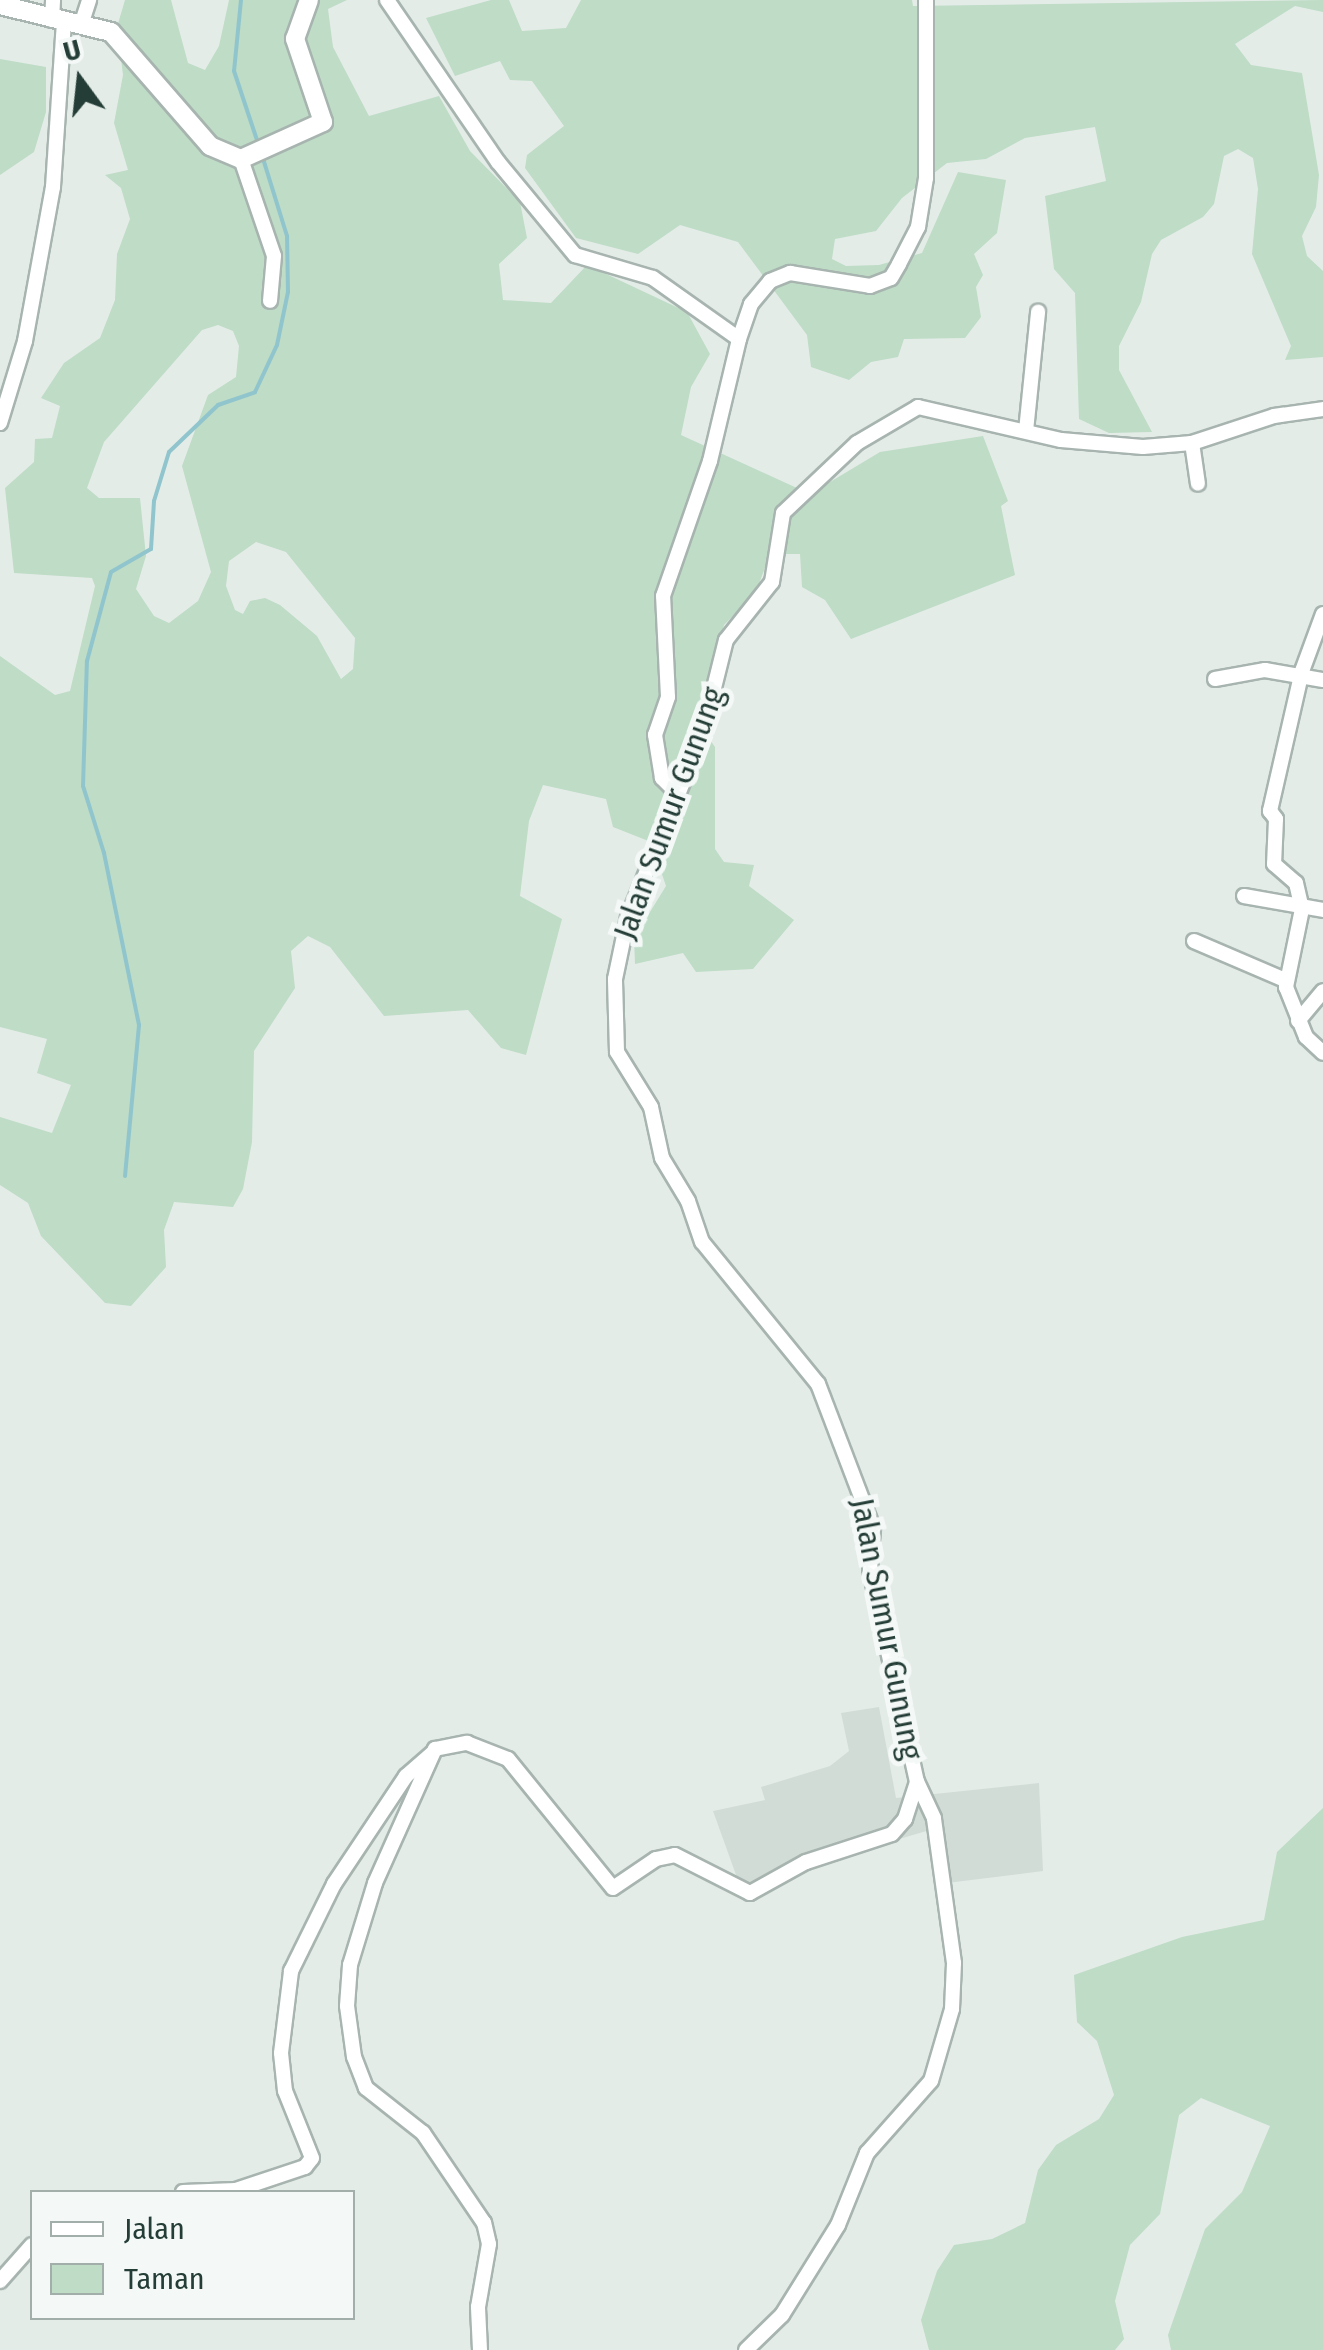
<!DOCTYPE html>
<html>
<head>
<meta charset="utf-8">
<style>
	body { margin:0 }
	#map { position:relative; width:1323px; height:2350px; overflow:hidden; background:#e4ece8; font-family:"Fira Sans Condensed",sans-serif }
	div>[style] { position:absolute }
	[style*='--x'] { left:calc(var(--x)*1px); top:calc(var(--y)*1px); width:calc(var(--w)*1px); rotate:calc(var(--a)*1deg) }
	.built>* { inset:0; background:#d2dcd7 }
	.green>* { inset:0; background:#bedcc6 }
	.stream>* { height:4px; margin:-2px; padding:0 2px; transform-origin:2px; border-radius:2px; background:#90c5cd }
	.roads { filter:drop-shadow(2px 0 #a7b4af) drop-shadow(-2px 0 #a7b4af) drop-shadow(0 2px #a7b4af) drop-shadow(0 -2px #a7b4af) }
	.minor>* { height:14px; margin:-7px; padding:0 7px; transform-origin:7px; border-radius:7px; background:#fff }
	.tertiary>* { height:18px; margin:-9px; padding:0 9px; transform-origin:9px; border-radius:9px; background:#fff }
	span { translate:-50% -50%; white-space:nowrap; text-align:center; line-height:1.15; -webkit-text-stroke:10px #f4f9f7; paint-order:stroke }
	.street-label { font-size:32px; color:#243d36 }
	.legend { position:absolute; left:30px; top:2190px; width:325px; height:130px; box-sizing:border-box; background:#f4f9f7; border:2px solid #a1aeaa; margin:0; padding:12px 18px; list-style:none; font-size:30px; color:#243d36 }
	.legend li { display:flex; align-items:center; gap:20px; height:50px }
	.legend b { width:50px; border:2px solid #a1aeaa }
	.north { position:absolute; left:30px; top:30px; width:100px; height:100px; -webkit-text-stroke:8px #f4f9f7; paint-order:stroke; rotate:345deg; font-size:28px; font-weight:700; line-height:40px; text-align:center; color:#243d36 }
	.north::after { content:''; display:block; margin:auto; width:35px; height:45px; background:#243d36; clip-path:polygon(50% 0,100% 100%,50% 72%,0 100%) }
</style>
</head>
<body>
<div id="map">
	<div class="built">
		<i style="clip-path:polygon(879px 1707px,896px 1798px,1039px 1783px,1043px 1871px,947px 1883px,940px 1827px,740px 1886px,713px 1811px,765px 1800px,761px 1787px,830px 1766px,849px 1751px,841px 1713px)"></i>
	</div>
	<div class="green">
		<i style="clip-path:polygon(evenodd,125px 0,171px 0,188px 63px,205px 70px,219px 46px,229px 0,347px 0,328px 9px,333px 47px,369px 116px,439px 96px,470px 151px,520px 202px,527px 238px,499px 264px,503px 300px,551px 303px,587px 265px,687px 312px,710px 354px,691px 387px,681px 435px,810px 494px,880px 452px,983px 436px,1008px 501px,1001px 506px,1015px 575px,851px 639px,825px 600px,802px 587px,800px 554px,770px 554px,756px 592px,724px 625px,697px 721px,715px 747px,715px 849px,724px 862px,754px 865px,749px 886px,794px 920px,753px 969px,696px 972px,683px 953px,635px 964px,634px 938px,666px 886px,651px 842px,613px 827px,606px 799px,543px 785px,529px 821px,520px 896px,562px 919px,526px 1055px,501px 1048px,468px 1010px,384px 1016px,330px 947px,308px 936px,291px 951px,295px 988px,254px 1051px,252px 1142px,243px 1189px,233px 1207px,174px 1202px,164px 1230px,166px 1267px,131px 1306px,105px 1303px,41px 1236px,28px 1203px,0 1185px,0 1117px,52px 1133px,71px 1085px,37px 1073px,47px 1039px,0 1027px,0 656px,55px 695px,70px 691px,95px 586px,92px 578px,14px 573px,5px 488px,34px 462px,35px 439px,52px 438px,60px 406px,41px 398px,64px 363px,100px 338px,115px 300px,117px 254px,130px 219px,121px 188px,105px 175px,128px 170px,114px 123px,123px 75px,117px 27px,125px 0,218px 325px,233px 331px,239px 346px,236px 377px,208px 395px,182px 466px,211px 572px,198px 601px,169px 623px,154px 616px,136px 589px,146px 556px,140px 498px,99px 498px,87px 488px,104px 442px,202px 330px,218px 325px,125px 0,256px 542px,286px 552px,355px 638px,353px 669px,341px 679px,317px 636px,280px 605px,265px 598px,250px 601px,243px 614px,235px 610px,226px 586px,229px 561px,256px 542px)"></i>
		<i style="clip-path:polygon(491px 0,509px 0,522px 31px,566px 28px,581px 0,912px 0,913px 6px,1323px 0,1323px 12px,1295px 6px,1235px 44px,1251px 65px,1302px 73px,1319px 175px,1316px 207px,1302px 236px,1307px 256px,1323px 271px,1323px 357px,1285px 360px,1291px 346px,1252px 254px,1258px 189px,1253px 158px,1238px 149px,1224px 156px,1214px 204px,1203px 217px,1161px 240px,1152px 254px,1141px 302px,1119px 346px,1119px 370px,1152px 432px,1109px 433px,1079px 419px,1075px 293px,1054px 269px,1045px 196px,1106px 181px,1095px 127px,1025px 138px,986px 159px,947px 163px,902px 198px,876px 231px,835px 239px,832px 259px,846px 266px,879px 265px,922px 253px,958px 172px,1006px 180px,997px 233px,974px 254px,983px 275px,976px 287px,981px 317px,965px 338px,904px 339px,898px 357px,871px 362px,849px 380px,811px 367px,807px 335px,738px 242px,680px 225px,638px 254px,576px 238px,525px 168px,527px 155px,564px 126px,532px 81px,510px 80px,500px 61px,455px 76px,426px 18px)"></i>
		<i style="clip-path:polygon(0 59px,46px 67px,46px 112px,34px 152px,0 175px)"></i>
		<i style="clip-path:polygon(1323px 1808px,1323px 2350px,1171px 2350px,1168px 2335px,1205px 2229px,1242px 2192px,1270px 2126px,1201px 2098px,1179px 2115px,1160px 2214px,1130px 2245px,1115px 2301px,1124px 2339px,1115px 2350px,929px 2350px,921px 2320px,937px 2271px,954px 2245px,992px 2239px,1025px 2223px,1038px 2170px,1056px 2145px,1099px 2119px,1114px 2095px,1097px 2041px,1077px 2022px,1074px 1975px,1182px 1937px,1264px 1920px,1277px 1852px)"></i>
	</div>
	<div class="stream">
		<i style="--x:241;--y:0;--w:71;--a:95.6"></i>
		<i style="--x:234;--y:71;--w:79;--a:71.6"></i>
		<i style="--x:125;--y:1176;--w:152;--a:-84.7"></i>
		<i style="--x:139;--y:1025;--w:176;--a:-101.5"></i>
		<i style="--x:104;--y:853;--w:70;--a:-107.4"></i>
		<i style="--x:83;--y:786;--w:125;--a:-88.2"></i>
		<i style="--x:87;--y:661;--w:92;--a:-74.9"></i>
		<i style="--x:111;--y:572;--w:46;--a:-29.9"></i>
		<i style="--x:151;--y:549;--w:48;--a:-86.4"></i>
		<i style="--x:154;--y:501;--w:51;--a:-73"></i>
		<i style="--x:169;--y:452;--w:68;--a:-43.8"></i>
		<i style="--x:218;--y:405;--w:39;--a:-19"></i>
		<i style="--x:255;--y:392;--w:52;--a:-64.9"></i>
		<i style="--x:277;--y:345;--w:54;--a:-78.3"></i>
		<i style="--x:288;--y:292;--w:56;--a:-91"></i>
		<i style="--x:287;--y:236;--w:85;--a:-107.2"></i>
	</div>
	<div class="roads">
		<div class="minor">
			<i style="--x:387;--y:0;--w:196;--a:55.6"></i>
			<i style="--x:498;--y:162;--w:121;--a:50.4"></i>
			<i style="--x:575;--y:255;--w:81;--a:16.4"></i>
			<i style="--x:653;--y:278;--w:105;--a:35.3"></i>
			<i style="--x:52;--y:20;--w:20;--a:-87"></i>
			<i style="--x:82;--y:22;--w:23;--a:-72"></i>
			<i style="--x:241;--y:159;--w:102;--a:71.2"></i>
			<i style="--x:274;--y:256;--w:45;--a:95.1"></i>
			<i style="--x:0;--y:423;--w:86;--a:-73"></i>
			<i style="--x:25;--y:341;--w:157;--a:-79.7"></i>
			<i style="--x:53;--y:187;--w:165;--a:-86.2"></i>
			<i style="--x:1026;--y:431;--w:120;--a:-84.2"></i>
			<i style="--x:1192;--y:443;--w:41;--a:81.7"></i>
			<i style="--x:1323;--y:614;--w:61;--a:110.2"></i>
			<i style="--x:1302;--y:671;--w:144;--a:102.9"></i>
			<i style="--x:1270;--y:811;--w:10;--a:53"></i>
			<i style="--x:1276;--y:819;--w:45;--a:92.5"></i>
			<i style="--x:1274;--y:864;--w:29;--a:41"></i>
			<i style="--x:1296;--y:883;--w:27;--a:77"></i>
			<i style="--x:1302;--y:909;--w:80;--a:101.6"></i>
			<i style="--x:1286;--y:987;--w:54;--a:68.2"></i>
			<i style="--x:1306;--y:1037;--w:23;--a:43"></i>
			<i style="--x:1215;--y:679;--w:51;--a:-10.2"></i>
			<i style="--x:1265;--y:670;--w:59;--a:9.8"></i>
			<i style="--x:678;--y:794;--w:23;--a:-135"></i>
			<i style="--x:662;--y:778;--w:44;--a:-99.2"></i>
			<i style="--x:655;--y:735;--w:40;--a:-71.1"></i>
			<i style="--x:668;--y:697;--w:101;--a:-92.8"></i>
			<i style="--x:663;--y:596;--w:143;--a:-70.8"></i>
			<i style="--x:710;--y:461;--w:125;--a:-76.6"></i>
			<i style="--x:739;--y:339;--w:37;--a:-71"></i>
			<i style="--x:751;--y:304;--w:30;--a:-50"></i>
			<i style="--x:770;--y:281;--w:22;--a:-22"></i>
			<i style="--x:790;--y:273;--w:81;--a:9.2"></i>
			<i style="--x:870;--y:286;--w:22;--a:-21"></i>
			<i style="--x:891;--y:278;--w:16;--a:-60"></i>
			<i style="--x:899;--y:264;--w:42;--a:-62.8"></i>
			<i style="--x:918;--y:227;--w:50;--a:-80.7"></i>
			<i style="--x:926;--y:178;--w:178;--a:-90"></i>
			<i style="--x:1244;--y:896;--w:80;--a:10"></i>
			<i style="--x:1194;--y:941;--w:99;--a:23.2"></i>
			<i style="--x:1298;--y:1021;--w:39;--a:-50"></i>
			<i style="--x:183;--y:2192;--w:53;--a:-2.2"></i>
			<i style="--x:236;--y:2190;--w:73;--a:-18.4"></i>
			<i style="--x:305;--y:2167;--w:11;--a:-52"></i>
			<i style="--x:312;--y:2158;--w:72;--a:-111.9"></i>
			<i style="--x:285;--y:2091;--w:38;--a:-96"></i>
			<i style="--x:281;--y:2053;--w:83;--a:-83"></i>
			<i style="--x:291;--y:1971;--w:97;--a:-63.7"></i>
			<i style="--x:334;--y:1884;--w:130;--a:-56.3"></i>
			<i style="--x:406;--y:1776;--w:35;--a:-41"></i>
			<i style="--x:0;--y:2281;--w:48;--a:-48.4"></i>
			<i style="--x:480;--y:2350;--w:43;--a:-92.7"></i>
			<i style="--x:478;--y:2307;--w:64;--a:-80.1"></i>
			<i style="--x:489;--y:2244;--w:22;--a:-103"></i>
			<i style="--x:484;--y:2223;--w:109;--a:-124.1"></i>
			<i style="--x:423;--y:2133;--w:73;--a:-141.7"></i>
			<i style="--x:366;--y:2088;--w:33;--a:-111"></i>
			<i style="--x:354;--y:2057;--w:51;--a:-97.8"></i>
			<i style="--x:347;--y:2006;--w:41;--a:-85.8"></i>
			<i style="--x:350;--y:1965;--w:86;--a:-73"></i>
			<i style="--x:375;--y:1883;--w:147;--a:-65.9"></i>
			<i style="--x:435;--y:1749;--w:33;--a:-11"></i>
			<i style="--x:467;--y:1743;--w:44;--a:21.3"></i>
			<i style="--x:508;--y:1759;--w:166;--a:50.9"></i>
			<i style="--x:613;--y:1888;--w:52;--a:-34"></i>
			<i style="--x:656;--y:1859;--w:19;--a:-12"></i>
			<i style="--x:675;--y:1855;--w:84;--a:26.9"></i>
			<i style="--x:750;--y:1893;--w:64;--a:-29"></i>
			<i style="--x:806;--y:1862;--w:90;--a:-18"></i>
			<i style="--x:892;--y:1834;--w:20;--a:-49"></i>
			<i style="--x:905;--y:1819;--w:39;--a:-72"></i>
			<i style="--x:746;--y:2350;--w:50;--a:-44.2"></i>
			<i style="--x:782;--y:2315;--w:106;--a:-58.1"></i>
			<i style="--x:838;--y:2225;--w:78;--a:-68.1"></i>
			<i style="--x:867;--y:2153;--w:96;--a:-48.4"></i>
			<i style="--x:931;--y:2081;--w:75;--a:-73.7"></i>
			<i style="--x:952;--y:2009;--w:46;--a:-87.5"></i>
			<i style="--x:954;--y:1963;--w:146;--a:-97.9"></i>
			<i style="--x:934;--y:1818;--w:40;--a:-115"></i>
			<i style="--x:917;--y:1782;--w:217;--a:-102.5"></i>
			<i style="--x:870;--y:1570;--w:42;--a:-85.9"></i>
			<i style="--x:873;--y:1528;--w:154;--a:-110.9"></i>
			<i style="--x:818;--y:1384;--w:183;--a:-129.2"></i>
			<i style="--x:702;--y:1242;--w:43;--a:-108.9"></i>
			<i style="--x:688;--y:1201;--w:50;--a:-121.2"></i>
			<i style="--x:662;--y:1158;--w:52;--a:-102.2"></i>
			<i style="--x:651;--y:1107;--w:65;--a:-121.7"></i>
			<i style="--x:617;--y:1052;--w:73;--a:-91.6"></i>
			<i style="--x:615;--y:979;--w:63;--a:-78.2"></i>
			<i style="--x:628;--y:917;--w:196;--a:-67.8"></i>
			<i style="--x:702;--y:736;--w:99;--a:-76"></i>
			<i style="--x:726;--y:640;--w:74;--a:-51.6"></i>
			<i style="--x:772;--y:582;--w:70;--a:-80.9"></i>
			<i style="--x:783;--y:513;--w:102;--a:-43.4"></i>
			<i style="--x:857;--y:443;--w:71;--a:-30.5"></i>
			<i style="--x:918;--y:407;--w:147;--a:13"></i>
			<i style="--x:1061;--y:440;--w:82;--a:4.9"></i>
			<i style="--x:1143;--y:447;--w:49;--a:-4.7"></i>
			<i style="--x:1192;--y:443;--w:86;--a:-18.2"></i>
			<i style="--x:1274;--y:416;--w:49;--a:-8.1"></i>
		</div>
		<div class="tertiary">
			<i style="--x:0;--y:5;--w:114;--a:13.7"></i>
			<i style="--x:111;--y:32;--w:151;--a:49"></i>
			<i style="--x:210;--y:146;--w:34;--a:23"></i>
			<i style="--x:241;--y:159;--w:90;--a:-24.3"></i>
			<i style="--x:323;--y:122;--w:88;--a:-108.6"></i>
			<i style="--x:295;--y:39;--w:41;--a:-70.3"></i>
		</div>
	</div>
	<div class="street-label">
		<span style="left:669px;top:813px;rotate:-70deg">Jalan Sumur Gunung</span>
		<span style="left:887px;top:1629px;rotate:79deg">Jalan Sumur Gunung</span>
	</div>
	<ul class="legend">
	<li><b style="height:12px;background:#fff"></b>Jalan</li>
	<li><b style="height:28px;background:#bedcc6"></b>Taman</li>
	</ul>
	<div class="north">U</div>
</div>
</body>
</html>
